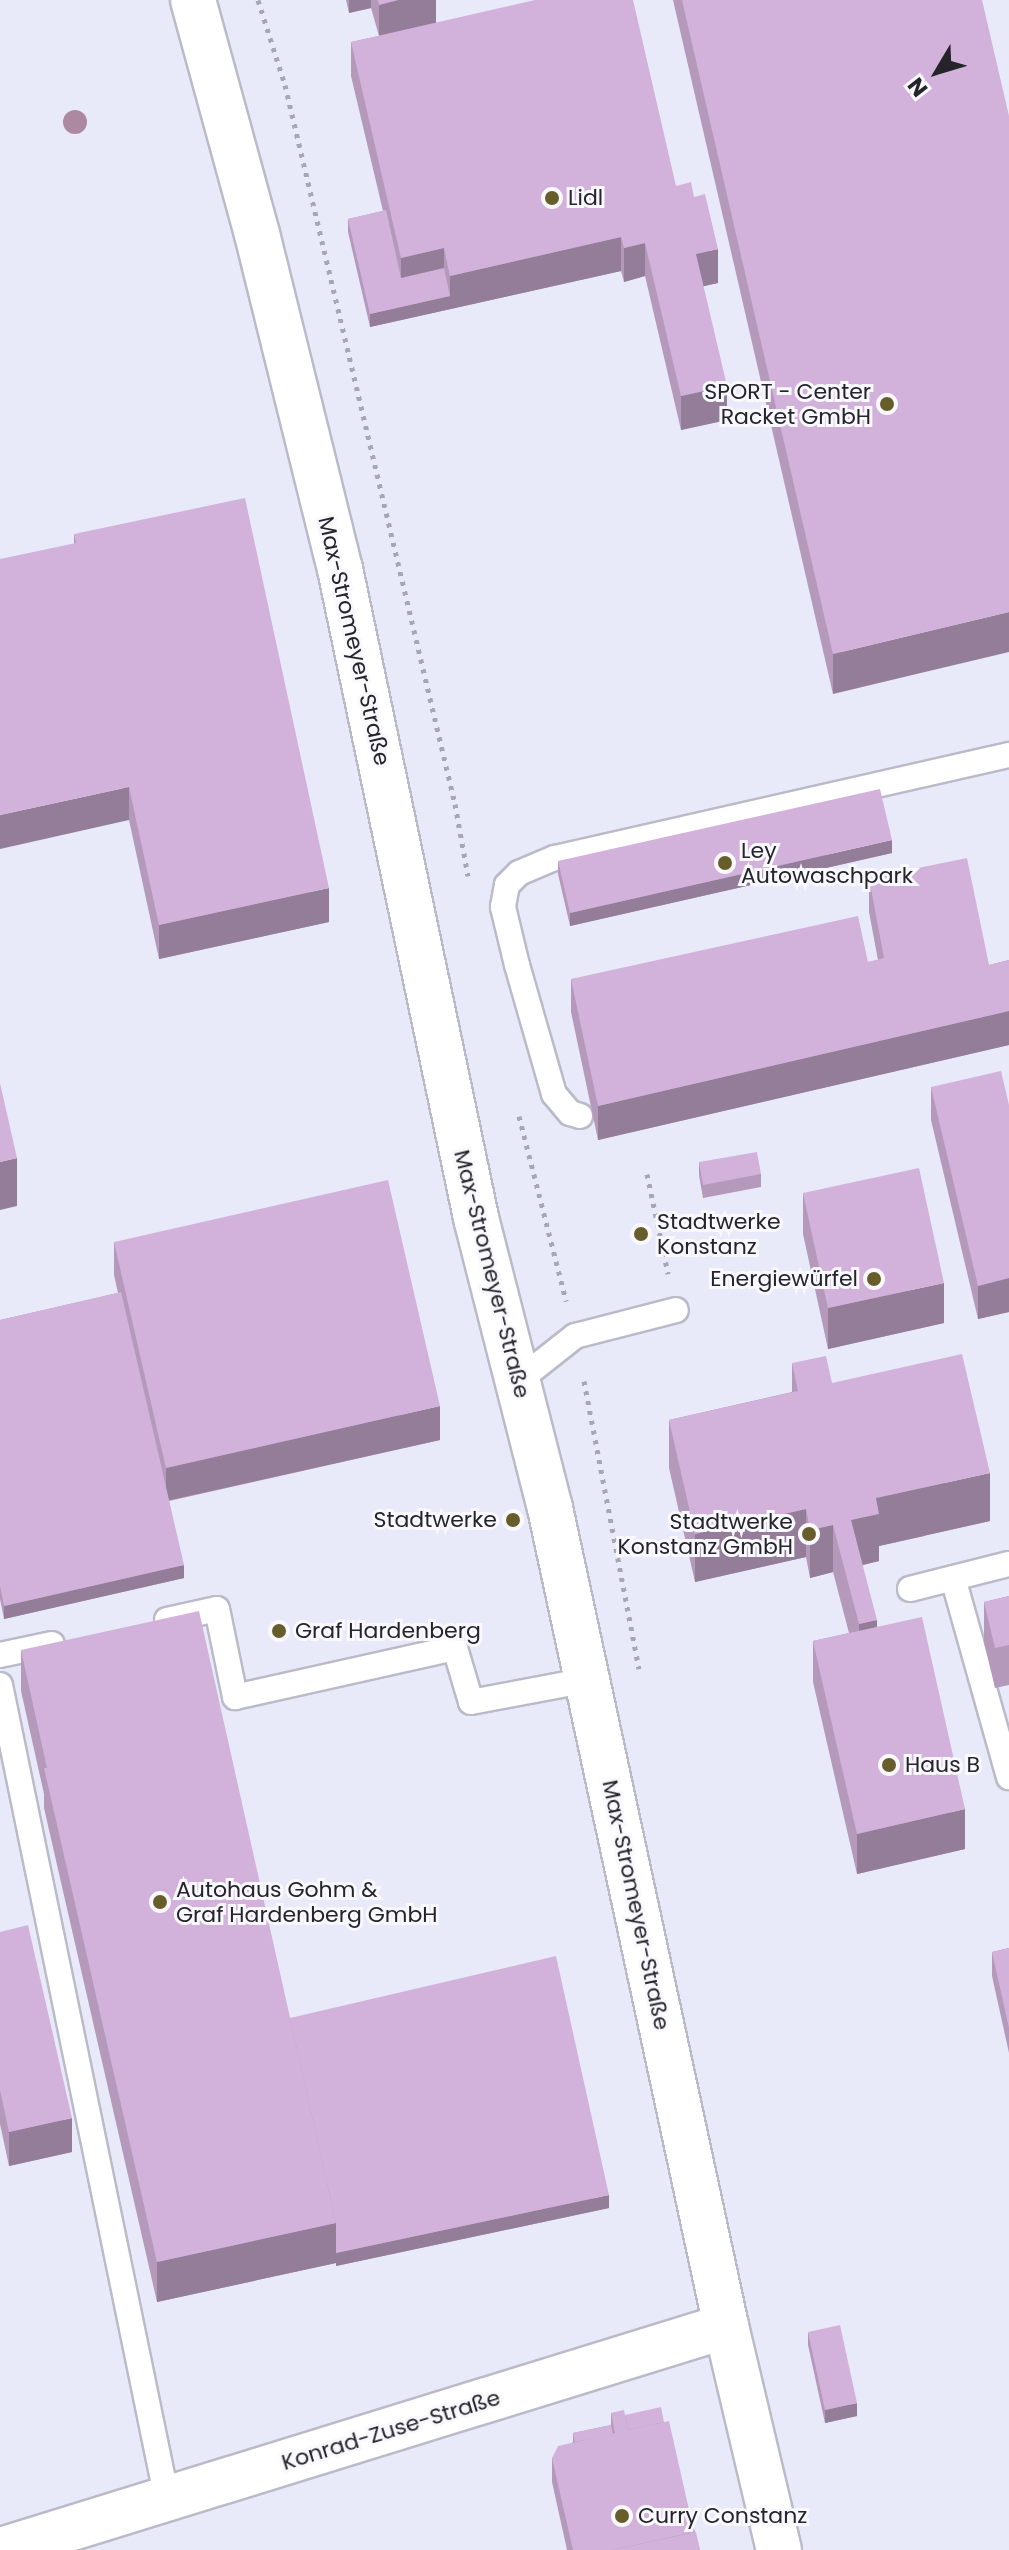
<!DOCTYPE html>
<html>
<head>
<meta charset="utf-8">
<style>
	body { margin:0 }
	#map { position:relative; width:1009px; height:2550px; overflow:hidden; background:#e9eaf9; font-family:Poppins,sans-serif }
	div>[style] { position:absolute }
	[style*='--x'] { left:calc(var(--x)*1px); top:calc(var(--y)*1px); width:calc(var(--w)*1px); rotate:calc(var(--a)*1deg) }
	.path>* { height:5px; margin-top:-2.5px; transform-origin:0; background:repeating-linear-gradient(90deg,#a6a7b3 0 4px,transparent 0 10px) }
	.roads { filter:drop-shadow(2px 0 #babac9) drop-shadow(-2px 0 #babac9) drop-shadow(0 2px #babac9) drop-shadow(0 -2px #babac9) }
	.lane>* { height:24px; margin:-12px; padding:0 12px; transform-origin:12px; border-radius:12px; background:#fff }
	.street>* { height:44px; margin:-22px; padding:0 22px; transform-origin:22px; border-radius:22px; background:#fff }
	.trees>* { width:24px; height:24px; margin:-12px; border-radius:50%; background:#ac89a0 }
	.wall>* { inset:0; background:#b599bb }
	.shaded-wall>* { inset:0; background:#937d99 }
	.building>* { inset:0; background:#d2b2da }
	.dots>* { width:22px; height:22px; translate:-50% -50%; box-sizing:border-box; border:4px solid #f8f8fe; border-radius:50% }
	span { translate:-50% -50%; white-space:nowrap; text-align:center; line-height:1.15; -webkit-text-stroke:6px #f8f8fe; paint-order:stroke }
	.poi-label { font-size:22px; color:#24242a }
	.left { translate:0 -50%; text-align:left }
	.right { translate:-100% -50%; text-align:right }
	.street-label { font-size:22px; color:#24242a }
	.north { position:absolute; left:897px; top:32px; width:80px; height:80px; -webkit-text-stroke:6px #f8f8fe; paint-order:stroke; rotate:232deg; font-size:22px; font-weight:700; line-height:32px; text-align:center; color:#24242a }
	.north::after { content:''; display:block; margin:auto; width:28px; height:36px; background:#24242a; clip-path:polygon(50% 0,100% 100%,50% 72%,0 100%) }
</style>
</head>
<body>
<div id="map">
	<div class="path">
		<i style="--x:258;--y:0;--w:89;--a:72.4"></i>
		<i style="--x:285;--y:85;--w:739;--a:76.7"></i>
		<i style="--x:455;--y:804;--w:73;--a:79.8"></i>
		<i style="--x:519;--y:1116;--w:191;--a:75.7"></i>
		<i style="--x:647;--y:1174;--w:102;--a:78.1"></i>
		<i style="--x:584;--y:1381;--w:293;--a:79.2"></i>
	</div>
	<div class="roads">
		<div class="lane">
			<i style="--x:580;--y:1116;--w:10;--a:-163"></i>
			<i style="--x:570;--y:1113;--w:25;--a:-130"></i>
			<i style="--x:554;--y:1094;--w:134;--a:-106"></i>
			<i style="--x:517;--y:965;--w:60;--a:-103.6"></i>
			<i style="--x:503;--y:907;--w:22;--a:-80"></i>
			<i style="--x:507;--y:885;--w:17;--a:-45"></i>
			<i style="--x:519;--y:873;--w:39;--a:-23"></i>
			<i style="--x:555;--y:858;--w:466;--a:-12.8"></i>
			<i style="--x:518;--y:1381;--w:73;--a:-38.3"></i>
			<i style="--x:575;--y:1336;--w:104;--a:-14.4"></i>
			<i style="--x:953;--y:1578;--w:207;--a:74.3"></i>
			<i style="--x:910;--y:1589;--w:102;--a:-14.2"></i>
			<i style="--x:167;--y:1620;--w:51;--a:-12.4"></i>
			<i style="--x:217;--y:1609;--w:90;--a:78.4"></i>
			<i style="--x:235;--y:1697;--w:225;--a:-12.6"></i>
			<i style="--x:455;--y:1648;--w:56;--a:73.5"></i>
			<i style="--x:471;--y:1702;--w:118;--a:-10.7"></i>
			<i style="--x:0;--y:1655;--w:53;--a:-11.9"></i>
			<i style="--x:0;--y:1685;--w:831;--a:78.41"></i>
		</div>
		<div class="street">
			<i style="--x:193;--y:0;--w:243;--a:74.7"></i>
			<i style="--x:257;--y:234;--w:345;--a:76.1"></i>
			<i style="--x:340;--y:569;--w:663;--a:78.16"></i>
			<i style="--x:476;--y:1218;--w:299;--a:75.7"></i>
			<i style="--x:550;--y:1508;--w:837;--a:77.86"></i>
			<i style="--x:726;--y:2326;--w:230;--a:76.7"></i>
			<i style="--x:1;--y:2550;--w:759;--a:-17.17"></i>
		</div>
	</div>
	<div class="trees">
		<i style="left:75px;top:122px"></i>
	</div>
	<div class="wall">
		<i style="clip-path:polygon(346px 0,436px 0,436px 23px,676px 186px,694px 197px,718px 283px,703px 286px,727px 420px,681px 430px,645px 276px,624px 282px,621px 271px,370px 327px,348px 232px,348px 219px,383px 211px,351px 76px,351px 42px,379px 36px,371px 8px,349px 13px)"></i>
		<i style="clip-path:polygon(673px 0,982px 0,833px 694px)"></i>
		<i style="clip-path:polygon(74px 534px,329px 922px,159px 959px,129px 820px,74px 543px)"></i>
		<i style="clip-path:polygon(892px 853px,570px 926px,558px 874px,558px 861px)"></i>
		<i style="clip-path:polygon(869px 878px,989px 965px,1009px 960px,1009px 1045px,598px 1140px,571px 1012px,571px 979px,868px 962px,878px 960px,869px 912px)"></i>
		<i style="clip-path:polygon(931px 1087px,1009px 1105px,1009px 1312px,978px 1319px,931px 1120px)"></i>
		<i style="clip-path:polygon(699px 1162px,761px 1174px,761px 1187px,703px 1198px,699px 1175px)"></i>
		<i style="clip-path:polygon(803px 1193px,944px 1323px,828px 1349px,803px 1234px)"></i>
		<i style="clip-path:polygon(114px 1242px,440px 1440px,169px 1501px,184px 1578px,4px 1619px,0 1599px,0 1320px,118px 1293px,114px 1275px)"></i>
		<i style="clip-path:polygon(792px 1363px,832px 1383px,990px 1521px,879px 1546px,879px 1561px,862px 1565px,877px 1627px,965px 1849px,857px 1874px,813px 1682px,813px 1641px,849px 1633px,833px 1572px,810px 1578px,806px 1557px,695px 1582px,669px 1468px,669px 1420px,792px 1392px)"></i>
		<i style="clip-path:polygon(1009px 1596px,1009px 1685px,995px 1688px,984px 1642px,984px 1602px)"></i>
		<i style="clip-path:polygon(21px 1650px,290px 2018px,609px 2208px,336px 2266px,336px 2263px,157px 2302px,44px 1808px,44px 1794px,21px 1691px)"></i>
		<i style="clip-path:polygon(0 1932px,72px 2152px,9px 2166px,0 2124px)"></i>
		<i style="clip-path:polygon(1009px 1948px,1009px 2053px,992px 1976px,992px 1952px)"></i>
		<i style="clip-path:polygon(808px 2332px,857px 2416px,825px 2423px,808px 2345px)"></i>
		<i style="clip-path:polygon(611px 2413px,664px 2422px,700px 2550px,567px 2550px,552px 2482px,552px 2458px,573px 2442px,573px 2433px,611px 2425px)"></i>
	</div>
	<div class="shaded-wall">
		<i style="clip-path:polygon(349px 0,371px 0,371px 8px,349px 13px)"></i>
		<i style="clip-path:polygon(398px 0,436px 0,436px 24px,379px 38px,379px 5px)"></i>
		<i style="clip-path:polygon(621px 237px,621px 271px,370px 327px,370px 314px,450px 296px,450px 276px)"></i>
		<i style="clip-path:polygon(645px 243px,645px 276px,624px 282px,624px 248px)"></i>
		<i style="clip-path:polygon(444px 248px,444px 281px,401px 291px,401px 258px)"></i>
		<i style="clip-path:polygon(718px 249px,718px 283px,696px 288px,696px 254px)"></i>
		<i style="clip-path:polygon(727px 386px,727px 420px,681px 430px,681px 396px)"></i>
		<i style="clip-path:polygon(1009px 612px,1009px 652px,833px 694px,833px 654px)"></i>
		<i style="clip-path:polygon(129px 787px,129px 820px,0 849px,0 815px)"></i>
		<i style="clip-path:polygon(892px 840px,892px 853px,570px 926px,570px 913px)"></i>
		<i style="clip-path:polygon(329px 888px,329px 922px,159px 959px,159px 925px)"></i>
		<i style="clip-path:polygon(1009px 1011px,1009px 1045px,598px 1140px,598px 1106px)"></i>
		<i style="clip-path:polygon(17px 1158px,17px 1206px,0 1210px,0 1162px)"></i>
		<i style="clip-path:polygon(1009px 1278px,1009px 1312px,978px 1319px,978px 1286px)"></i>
		<i style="clip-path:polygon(944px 1283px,944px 1323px,828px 1349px,828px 1308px)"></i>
		<i style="clip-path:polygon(440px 1406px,440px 1440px,166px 1501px,166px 1468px)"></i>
		<i style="clip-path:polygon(990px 1473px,990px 1521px,879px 1546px,879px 1561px,851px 1568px,851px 1520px,876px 1498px)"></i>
		<i style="clip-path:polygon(806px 1509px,806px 1557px,695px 1582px,695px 1534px)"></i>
		<i style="clip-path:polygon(833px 1525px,833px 1572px,810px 1578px,810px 1530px)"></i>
		<i style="clip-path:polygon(184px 1565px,184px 1578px,4px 1619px,4px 1606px)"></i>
		<i style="clip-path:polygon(877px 1620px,877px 1668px,859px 1672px,859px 1624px)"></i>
		<i style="clip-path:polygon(965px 1809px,965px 1849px,857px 1874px,857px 1834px)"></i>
		<i style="clip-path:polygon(72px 2118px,72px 2152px,9px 2166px,9px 2132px)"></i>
		<i style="clip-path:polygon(609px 2195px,609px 2208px,336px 2266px,336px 2253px)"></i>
		<i style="clip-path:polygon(336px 2223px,336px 2263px,157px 2302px,157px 2262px)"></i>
		<i style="clip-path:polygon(857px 2403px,857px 2416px,825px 2423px,825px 2410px)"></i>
	</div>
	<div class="building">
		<i style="clip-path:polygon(378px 0,398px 0,379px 5px)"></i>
		<i style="clip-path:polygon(535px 0,633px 0,676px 186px,691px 182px,694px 197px,705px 194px,718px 249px,696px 254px,727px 386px,681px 396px,645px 243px,624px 248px,621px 237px,450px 276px,444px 248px,401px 258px,351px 42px)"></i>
		<i style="clip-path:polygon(682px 0,982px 0,1009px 116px,1009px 612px,833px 654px)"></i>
		<i style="clip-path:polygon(386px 210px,401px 278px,444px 268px,450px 296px,370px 314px,348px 219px)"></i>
		<i style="clip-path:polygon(245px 498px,329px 888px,159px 925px,129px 787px,0 815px,0 559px,76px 543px,74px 534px)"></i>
		<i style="clip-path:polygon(880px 789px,892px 840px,570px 913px,558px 861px)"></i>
		<i style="clip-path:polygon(967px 858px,989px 965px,1009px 960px,1009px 1011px,598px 1106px,571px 979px,858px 916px,868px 962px,884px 958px,869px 878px)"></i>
		<i style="clip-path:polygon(1001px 1071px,1009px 1105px,1009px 1278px,978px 1286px,931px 1087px)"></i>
		<i style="clip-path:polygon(0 1083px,17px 1158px,0 1162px)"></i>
		<i style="clip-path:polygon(757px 1152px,761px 1174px,703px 1185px,699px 1162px)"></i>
		<i style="clip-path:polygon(919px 1168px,944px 1283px,828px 1308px,803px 1193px)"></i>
		<i style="clip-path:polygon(388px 1180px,440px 1406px,166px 1468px,114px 1242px)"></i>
		<i style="clip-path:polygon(121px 1292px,184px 1565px,4px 1606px,0 1586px,0 1320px)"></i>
		<i style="clip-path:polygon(962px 1354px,990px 1473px,876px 1498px,879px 1514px,851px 1520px,877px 1620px,859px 1624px,833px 1525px,810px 1530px,806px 1509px,695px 1534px,669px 1420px,798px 1391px,792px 1363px,826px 1356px,832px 1383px)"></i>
		<i style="clip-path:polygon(1009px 1596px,1009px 1645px,995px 1648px,984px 1602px)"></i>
		<i style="clip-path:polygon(199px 1611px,336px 2223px,157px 2262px,44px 1768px,47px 1768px,21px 1650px)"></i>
		<i style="clip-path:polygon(922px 1617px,965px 1809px,857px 1834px,813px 1641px)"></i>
		<i style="clip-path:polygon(28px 1925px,72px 2118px,9px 2132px,0 2090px,0 1932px)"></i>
		<i style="clip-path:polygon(1009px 1948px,1009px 2028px,992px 1952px)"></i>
		<i style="clip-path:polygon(556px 1956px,609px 2195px,336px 2253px,336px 2223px,290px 2018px)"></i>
		<i style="clip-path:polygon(840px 2325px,857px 2403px,825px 2410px,808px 2332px)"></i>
		<i style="clip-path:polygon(661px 2407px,664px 2422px,628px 2430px,625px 2415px)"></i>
		<i style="clip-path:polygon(624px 2410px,628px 2430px,669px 2421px,694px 2532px,612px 2550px,573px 2550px,552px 2458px,558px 2446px,615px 2433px,611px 2413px)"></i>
		<i style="clip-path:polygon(611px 2425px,613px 2434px,575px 2442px,573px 2433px)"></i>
		<i style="clip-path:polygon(696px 2532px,700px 2550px,612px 2550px)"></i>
	</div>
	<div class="dots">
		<i style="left:552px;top:198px;background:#675d2a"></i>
		<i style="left:887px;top:404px;background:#675d2a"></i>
		<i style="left:725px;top:863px;background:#675d2a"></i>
		<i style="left:641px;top:1234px;background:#675d2a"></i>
		<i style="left:874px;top:1279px;background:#675d2a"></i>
		<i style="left:513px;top:1520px;background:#675d2a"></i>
		<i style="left:809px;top:1534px;background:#675d2a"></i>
		<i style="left:279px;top:1631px;background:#675d2a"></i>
		<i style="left:889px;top:1765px;background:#675d2a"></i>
		<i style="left:160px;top:1902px;background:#675d2a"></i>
		<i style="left:622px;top:2516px;background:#675d2a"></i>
	</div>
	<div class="poi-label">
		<span class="left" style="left:568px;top:198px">Lidl</span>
		<span class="right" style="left:871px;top:404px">SPORT - Center<br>Racket GmbH</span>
		<span class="left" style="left:741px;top:863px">Ley<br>Autowaschpark</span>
		<span class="left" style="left:657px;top:1234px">Stadtwerke<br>Konstanz</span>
		<span class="right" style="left:858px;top:1279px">Energiewürfel</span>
		<span class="right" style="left:497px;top:1520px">Stadtwerke</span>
		<span class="right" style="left:793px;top:1534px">Stadtwerke<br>Konstanz GmbH</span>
		<span class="left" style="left:295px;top:1631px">Graf Hardenberg</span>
		<span class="left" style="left:905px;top:1765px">Haus B</span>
		<span class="left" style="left:176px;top:1902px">Autohaus Gohm &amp;<br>Graf Hardenberg GmbH</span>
		<span class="left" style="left:638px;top:2516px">Curry Constanz</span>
	</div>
	<div class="street-label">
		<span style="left:354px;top:641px;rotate:77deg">Max-Stromeyer-Straße</span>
		<span style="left:492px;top:1274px;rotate:76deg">Max-Stromeyer-Straße</span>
		<span style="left:636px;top:1905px;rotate:78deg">Max-Stromeyer-Straße</span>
		<span style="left:391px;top:2430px;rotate:-17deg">Konrad-Zuse-Straße</span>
	</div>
	<div class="north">N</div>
</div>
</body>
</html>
